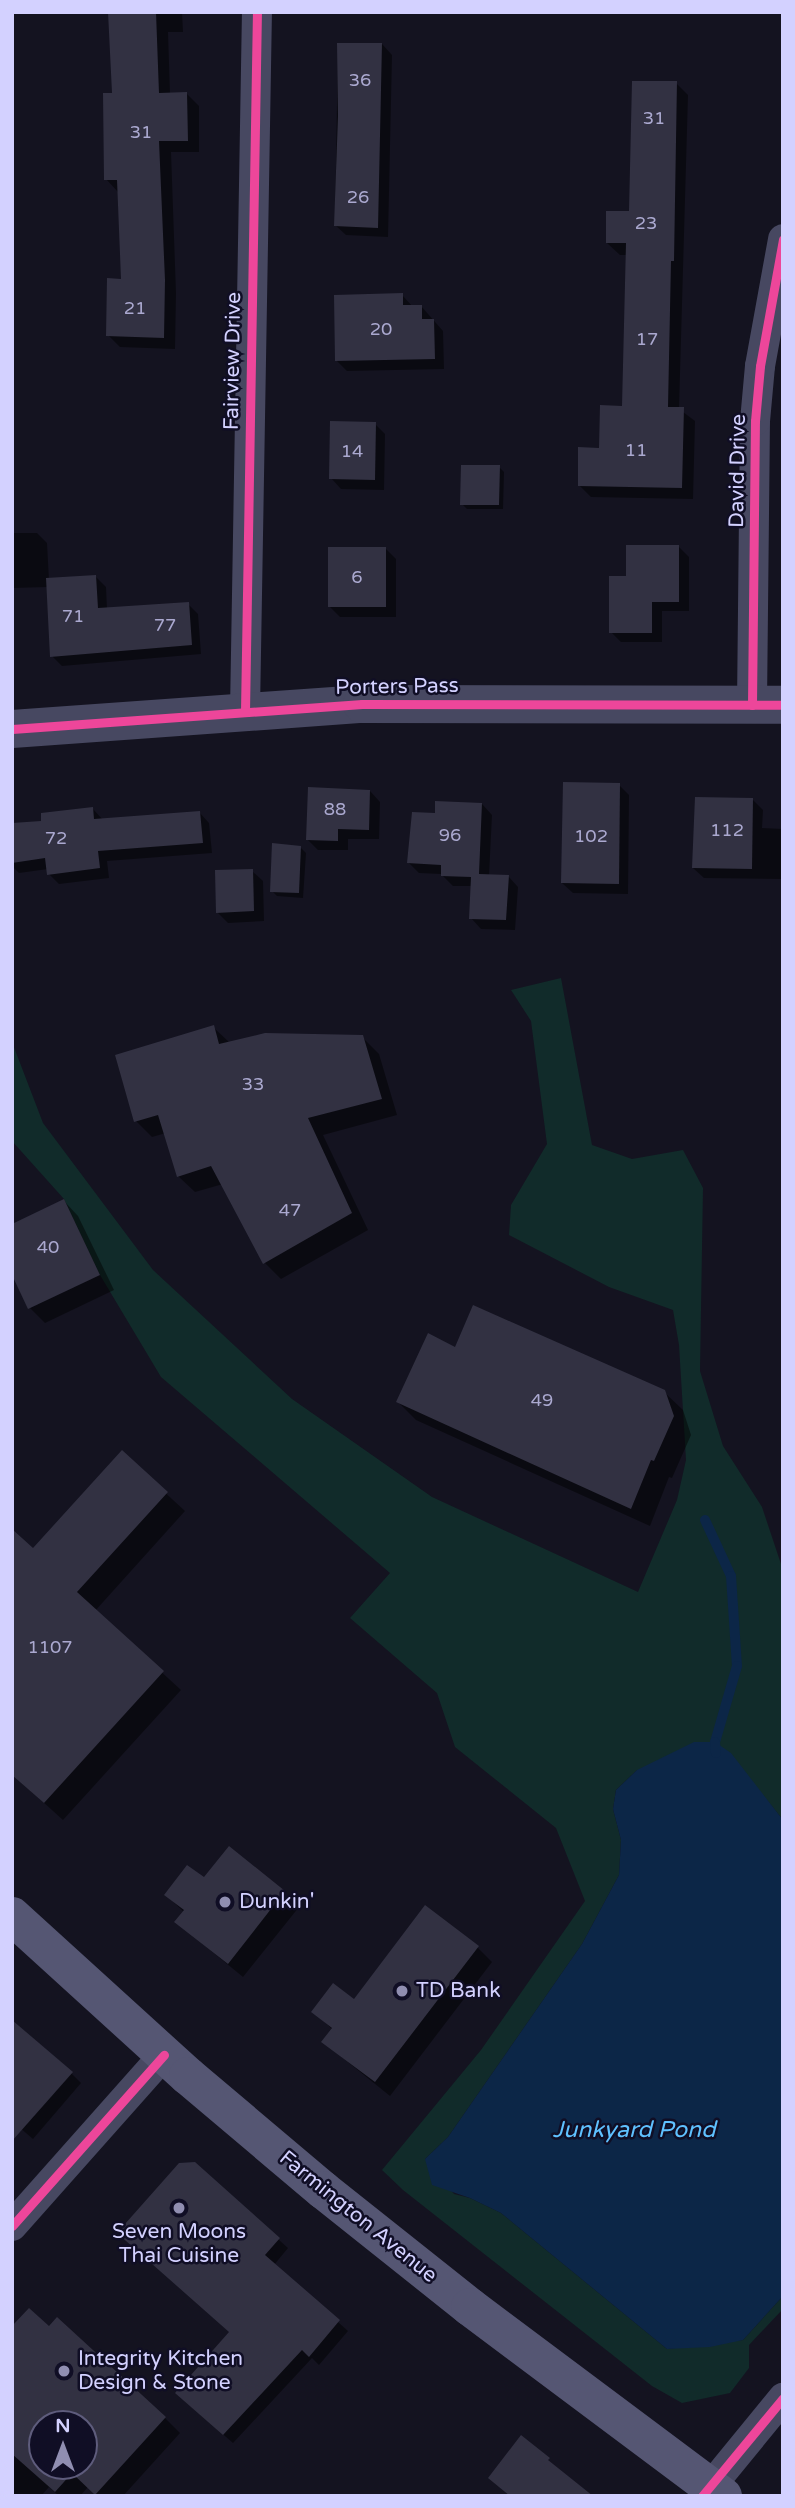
<!DOCTYPE html>
<html>
<head>
<meta charset="utf-8">
<style>
	body { margin:0 }
	#map { position:relative; width:795px; height:2508px; overflow:hidden; background:#141320; font-family:"Varela Round",sans-serif }
	div>[style] { position:absolute }
	[style*='--x'] { left:calc(var(--x)*1px); top:calc(var(--y)*1px); width:calc(var(--w)*1px); rotate:calc(var(--a)*1deg) }
	.green>* { inset:0; background:#112b2a }
	.water>* { inset:0; background:#0c2647 }
	.shadow>* { inset:0; background:#0007 }
	.stream>* { height:10px; margin:-5px; padding:0 5px; transform-origin:5px; border-radius:5px; background:#0c2647 }
	.building>* { inset:0; background:#323142 }
	.minor>* { height:30px; margin:-15px; padding:0 15px; transform-origin:15px; border-radius:15px; background:#474861 }
	.tertiary>* { height:38px; margin:-19px; padding:0 19px; transform-origin:19px; border-radius:19px; background:#474861 }
	.secondary>* { height:38px; margin:-19px; padding:0 19px; transform-origin:19px; border-radius:19px; background:#555673 }
	.cycleway>* { height:9px; margin:-4.5px; padding:0 4.5px; transform-origin:4.5px; border-radius:4.5px; background:#ed469a }
	.dots>* { width:19px; height:19px; translate:-50% -50%; box-sizing:border-box; border:4px solid #100e25; border-radius:50% }
	span { translate:-50% -50%; white-space:nowrap; text-align:center; line-height:1.15; -webkit-text-stroke:5px #100e25; paint-order:stroke }
	.number-label { font-size:18px; color:#aba9d0 }
	.number-label span { -webkit-text-stroke-width:0 }
	.street-label { font-size:21px; color:#d3d1ff }
	.poi-label { font-size:21px; color:#d3d1ff }
	.left { translate:0 -50%; text-align:left }
	.water-label { font-size:23px; color:#5fc1ff; font-style:italic }
	.frame { position:absolute; inset:0; border:14px solid #d3d1ff; pointer-events:none }
	.north { position:absolute; left:28px; top:2410px; width:70px; height:70px; box-sizing:border-box; background:#100e25; border:2px solid #5e5c7c; border-radius:50%; rotate:0deg; font-size:19px; font-weight:700; line-height:28px; text-align:center; color:#d3d1ff }
	.north::after { content:''; display:block; margin:auto; width:24px; height:32px; background:#908eb1; clip-path:polygon(50% 0,100% 100%,50% 72%,0 100%) }
</style>
</head>
<body>
<div id="map">
	<div class="green">
		<i style="clip-path:polygon(561px 978px,592px 1145px,632px 1159px,683px 1150px,703px 1188px,700px 1371px,723px 1446px,762px 1507px,783px 1570px,783px 1820px,767px 1800px,637px 1770px,616px 1790px,613px 1809px,621px 1840px,619px 1875px,604px 1903px,582px 1944px,448px 2137px,425px 2159px,454px 2194px,470px 2198px,501px 2213px,667px 2349px,743px 2340px,783px 2296px,783px 2309px,749px 2345px,749px 2368px,730px 2393px,682px 2403px,652px 2386px,403px 2190px,382px 2170px,481px 2050px,585px 1901px,556px 1828px,455px 1747px,437px 1693px,350px 1618px,390px 1573px,161px 1377px,100px 1275px,64px 1199px,12px 1141px,12px 1042px,43px 1123px,153px 1270px,292px 1399px,432px 1497px,638px 1592px,677px 1500px,686px 1460px,679px 1345px,673px 1310px,609px 1287px,509px 1235px,511px 1205px,547px 1144px,531px 1021px,511px 990px)"></i>
	</div>
	<div class="water">
		<i style="clip-path:polygon(694px 1742px,715px 1742px,731px 1753px,783px 1820px,783px 2296px,743px 2340px,710px 2347px,667px 2349px,501px 2213px,470px 2198px,432px 2185px,425px 2159px,448px 2137px,582px 1944px,604px 1903px,619px 1875px,621px 1840px,613px 1809px,616px 1790px,637px 1770px)"></i>
	</div>
	<div class="shadow">
		<i style="clip-path:polygon(110px 12px,182px 12px,183px 32px,168px 32px,170px 94px,187px 94px,199px 106px,199px 152px,171px 152px,176px 293px,175px 349px,120px 347px,108px 335px,122px 281px,118px 192px,106px 179px,114px 95px)"></i>
		<i style="clip-path:polygon(338px 44px,382px 44px,392px 55px,388px 237px,346px 235px,335px 225px)"></i>
		<i style="clip-path:polygon(676px 83px,688px 95px,679px 409px,695px 421px,693px 499px,591px 497px,579px 485px,623px 408px,628px 255px,620px 255px,607px 243px,631px 213px)"></i>
		<i style="clip-path:polygon(402px 295px,413px 307px,421px 306px,443px 331px,444px 369px,347px 371px,337px 361px)"></i>
		<i style="clip-path:polygon(375px 424px,385px 434px,384px 490px,341px 489px,331px 478px)"></i>
		<i style="clip-path:polygon(499px 467px,504px 472px,503px 509px,467px 509px,462px 504px)"></i>
		<i style="clip-path:polygon(12px 533px,37px 533px,47px 543px,49px 580px,96px 577px,106px 587px,107px 609px,188px 604px,198px 614px,201px 654px,62px 666px,52px 656px,48px 587px,12px 588px)"></i>
		<i style="clip-path:polygon(679px 547px,689px 557px,689px 611px,662px 611px,662px 642px,621px 642px,611px 632px,628px 578px)"></i>
		<i style="clip-path:polygon(386px 549px,396px 559px,396px 617px,340px 617px,329px 606px)"></i>
		<i style="clip-path:polygon(619px 785px,629px 795px,628px 894px,573px 893px,562px 883px)"></i>
		<i style="clip-path:polygon(370px 791px,380px 802px,379px 839px,348px 839px,348px 850px,318px 850px,307px 839px)"></i>
		<i style="clip-path:polygon(753px 800px,763px 810px,762px 828px,783px 829px,783px 879px,704px 878px,693px 868px)"></i>
		<i style="clip-path:polygon(482px 804px,492px 815px,489px 876px,508px 876px,518px 887px,515px 930px,481px 929px,471px 918px,472px 886px,453px 886px,441px 874px,419px 873px,409px 863px,436px 815px)"></i>
		<i style="clip-path:polygon(93px 809px,103px 820px,199px 812px,209px 823px,212px 853px,107px 861px,109px 878px,59px 884px,49px 874px,48px 869px,19px 873px,12px 866px,12px 825px,43px 822px)"></i>
		<i style="clip-path:polygon(301px 848px,306px 853px,303px 898px,277px 896px,272px 891px)"></i>
		<i style="clip-path:polygon(252px 871px,263px 881px,264px 921px,228px 923px,218px 913px)"></i>
		<i style="clip-path:polygon(213px 1027px,230px 1043px,362px 1037px,379px 1054px,397px 1115px,323px 1135px,368px 1230px,281px 1279px,265px 1263px,223px 1184px,195px 1192px,178px 1176px,166px 1133px,152px 1137px,136px 1121px)"></i>
		<i style="clip-path:polygon(64px 1201px,78px 1216px,114px 1290px,45px 1323px,30px 1308px)"></i>
		<i style="clip-path:polygon(456px 1349px,664px 1392px,683px 1410px,691px 1435px,672px 1478px,669px 1477px,650px 1526px,416px 1420px,398px 1402px)"></i>
		<i style="clip-path:polygon(122px 1453px,185px 1511px,95px 1611px,181px 1690px,63px 1820px,12px 1774px,33px 1550px)"></i>
		<i style="clip-path:polygon(229px 1848px,299px 1907px,243px 1977px,176px 1922px,184px 1912px,166px 1895px,204px 1880px)"></i>
		<i style="clip-path:polygon(477px 1947px,492px 1962px,390px 2096px,323px 2042px,333px 2030px,313px 2011px,354px 2002px)"></i>
		<i style="clip-path:polygon(71px 2073px,81px 2083px,33px 2139px,12px 2121px)"></i>
		<i style="clip-path:polygon(194px 2164px,288px 2248px,274px 2265px,348px 2331px,319px 2365px,312px 2358px,233px 2443px,186px 2402px,231px 2332px)"></i>
		<i style="clip-path:polygon(evenodd,12px 2329px,165px 2418px,180px 2433px,123px 2496px,97px 2496px,88px 2487px,80px 2496px,59px 2496px,49px 2487px,41px 2496px,12px 2496px,12px 2329px,42px 2424px,84px 2424px,84px 2466px,42px 2466px,42px 2424px)"></i>
	</div>
	<div class="stream">
		<i style="--x:705;--y:1520;--w:62;--a:65.1"></i>
		<i style="--x:731;--y:1576;--w:90;--a:86.2"></i>
		<i style="--x:737;--y:1666;--w:79;--a:106.1"></i>
		<i style="--x:715;--y:1742;--w:11;--a:85"></i>
	</div>
	<div class="building">
		<i style="clip-path:polygon(108px 12px,156px 12px,159px 93px,187px 92px,188px 141px,159px 141px,165px 280px,164px 338px,106px 336px,107px 278px,121px 279px,117px 180px,104px 180px,103px 93px,112px 93px)"></i>
		<i style="clip-path:polygon(337px 43px,382px 43px,378px 228px,334px 226px,338px 116px)"></i>
		<i style="clip-path:polygon(632px 81px,677px 81px,674px 261px,671px 261px,668px 407px,684px 407px,682px 488px,578px 486px,578px 447px,599px 448px,600px 405px,622px 406px,626px 243px,606px 243px,606px 211px,629px 211px)"></i>
		<i style="clip-path:polygon(403px 293px,403px 305px,422px 305px,422px 319px,434px 319px,435px 359px,335px 361px,334px 295px)"></i>
		<i style="clip-path:polygon(330px 421px,376px 422px,375px 480px,329px 479px)"></i>
		<i style="clip-path:polygon(461px 465px,500px 465px,499px 505px,460px 505px)"></i>
		<i style="clip-path:polygon(626px 545px,679px 545px,679px 602px,652px 602px,652px 633px,609px 633px,609px 576px,626px 576px)"></i>
		<i style="clip-path:polygon(328px 547px,386px 547px,386px 607px,328px 607px)"></i>
		<i style="clip-path:polygon(96px 575px,98px 608px,189px 602px,192px 645px,50px 657px,46px 578px)"></i>
		<i style="clip-path:polygon(563px 782px,620px 783px,619px 884px,561px 883px)"></i>
		<i style="clip-path:polygon(308px 787px,370px 790px,369px 830px,338px 829px,338px 841px,306px 840px)"></i>
		<i style="clip-path:polygon(695px 797px,753px 798px,752px 869px,692px 868px)"></i>
		<i style="clip-path:polygon(435px 801px,482px 803px,479px 874px,509px 875px,506px 920px,469px 919px,471px 877px,441px 876px,441px 865px,407px 863px,412px 812px,435px 813px)"></i>
		<i style="clip-path:polygon(93px 807px,94px 819px,200px 811px,203px 843px,98px 851px,100px 868px,47px 875px,45px 858px,12px 863px,12px 823px,41px 821px,41px 813px)"></i>
		<i style="clip-path:polygon(272px 843px,301px 846px,299px 893px,270px 892px)"></i>
		<i style="clip-path:polygon(253px 869px,254px 911px,216px 913px,215px 870px)"></i>
		<i style="clip-path:polygon(214px 1025px,219px 1044px,265px 1033px,363px 1035px,382px 1099px,308px 1118px,352px 1213px,263px 1264px,211px 1166px,177px 1177px,158px 1115px,134px 1122px,115px 1055px)"></i>
		<i style="clip-path:polygon(64px 1199px,100px 1275px,28px 1309px,12px 1275px,12px 1224px)"></i>
		<i style="clip-path:polygon(473px 1305px,665px 1390px,674px 1416px,654px 1461px,651px 1460px,631px 1509px,396px 1402px,428px 1333px,455px 1347px)"></i>
		<i style="clip-path:polygon(122px 1450px,168px 1492px,77px 1592px,164px 1671px,44px 1803px,12px 1775px,12px 1529px,33px 1548px)"></i>
		<i style="clip-path:polygon(229px 1846px,285px 1891px,228px 1964px,174px 1922px,184px 1910px,164px 1895px,187px 1865px,204px 1877px)"></i>
		<i style="clip-path:polygon(425px 1905px,479px 1946px,375px 2082px,321px 2042px,332px 2028px,311px 2012px,333px 1983px,354px 1999px)"></i>
		<i style="clip-path:polygon(12px 2020px,73px 2072px,12px 2141px)"></i>
		<i style="clip-path:polygon(195px 2162px,280px 2238px,265px 2255px,340px 2320px,309px 2357px,302px 2350px,223px 2435px,175px 2393px,229px 2332px,117px 2233px,179px 2163px)"></i>
		<i style="clip-path:polygon(evenodd,29px 2308px,49px 2326px,57px 2317px,166px 2417px,95px 2495px,72px 2473px,55px 2492px,12px 2454px,12px 2326px,29px 2308px,42px 2424px,84px 2424px,84px 2466px,42px 2466px,42px 2424px)"></i>
		<i style="clip-path:polygon(521px 2435px,550px 2458px,548px 2460px,593px 2496px,510px 2496px,488px 2478px)"></i>
	</div>
	<div class="minor">
		<i style="--x:752;--y:705;--w:284;--a:-89.4"></i>
		<i style="--x:755;--y:421;--w:55;--a:-84.8"></i>
		<i style="--x:760;--y:366;--w:129;--a:-79.7"></i>
		<i style="--x:245;--y:711;--w:699;--a:-89.02"></i>
		<i style="--x:12;--y:2226;--w:229;--a:-48.4"></i>
		<i style="--x:711;--y:2486;--w:114;--a:-50.7"></i>
	</div>
	<div class="tertiary">
		<i style="--x:12;--y:729;--w:351;--a:-4.1"></i>
		<i style="--x:362;--y:704;--w:421;--a:0.1"></i>
	</div>
	<div class="secondary">
		<i style="--x:12;--y:1916;--w:238;--a:42.3"></i>
		<i style="--x:188;--y:2076;--w:177;--a:40.2"></i>
		<i style="--x:323;--y:2190;--w:188;--a:38.5"></i>
		<i style="--x:470;--y:2307;--w:316;--a:36.8"></i>
	</div>
	<div class="cycleway">
		<i style="--x:752;--y:705;--w:284;--a:-89.4"></i>
		<i style="--x:755;--y:421;--w:55;--a:-84.8"></i>
		<i style="--x:760;--y:366;--w:129;--a:-79.7"></i>
		<i style="--x:245;--y:711;--w:699;--a:-89.02"></i>
		<i style="--x:12;--y:729;--w:351;--a:-4.1"></i>
		<i style="--x:362;--y:704;--w:421;--a:0.1"></i>
		<i style="--x:12;--y:2226;--w:229;--a:-48.4"></i>
		<i style="--x:702;--y:2496;--w:127;--a:-50.4"></i>
	</div>
	<div class="dots">
		<i style="left:225px;top:1902px;background:#908eb1"></i>
		<i style="left:402px;top:1991px;background:#908eb1"></i>
		<i style="left:179px;top:2208px;background:#908eb1"></i>
		<i style="left:64px;top:2371px;background:#908eb1"></i>
	</div>
	<div class="number-label">
		<span style="left:360px;top:80px">36</span>
		<span style="left:654px;top:118px">31</span>
		<span style="left:141px;top:132px">31</span>
		<span style="left:358px;top:197px">26</span>
		<span style="left:646px;top:223px">23</span>
		<span style="left:135px;top:308px">21</span>
		<span style="left:381px;top:329px">20</span>
		<span style="left:647px;top:339px">17</span>
		<span style="left:636px;top:450px">11</span>
		<span style="left:352px;top:451px">14</span>
		<span style="left:357px;top:577px">6</span>
		<span style="left:73px;top:616px">71</span>
		<span style="left:165px;top:625px">77</span>
		<span style="left:335px;top:809px">88</span>
		<span style="left:727px;top:830px">112</span>
		<span style="left:450px;top:835px">96</span>
		<span style="left:591px;top:836px">102</span>
		<span style="left:56px;top:838px">72</span>
		<span style="left:253px;top:1084px">33</span>
		<span style="left:290px;top:1210px">47</span>
		<span style="left:48px;top:1247px">40</span>
		<span style="left:542px;top:1400px">49</span>
		<span style="left:50px;top:1647px">1107</span>
	</div>
	<div class="street-label">
		<span style="left:233px;top:361px;rotate:-89deg">Fairview Drive</span>
		<span style="left:738px;top:471px;rotate:-89deg">David Drive</span>
		<span style="left:397px;top:687px;rotate:-1deg">Porters Pass</span>
		<span style="left:358px;top:2217px;rotate:39deg">Farmington Avenue</span>
	</div>
	<div class="poi-label">
		<span class="left" style="left:239px;top:1902px">Dunkin'</span>
		<span class="left" style="left:416px;top:1991px">TD Bank</span>
		<span style="left:179px;top:2244px">Seven Moons<br>Thai Cuisine</span>
		<span class="left" style="left:78px;top:2371px">Integrity Kitchen<br>Design &amp; Stone</span>
	</div>
	<div class="water-label">
		<span style="left:634px;top:2130px">Junkyard Pond</span>
	</div>
	<div class="frame"></div>
	<div class="north">N</div>
</div>
</body>
</html>
